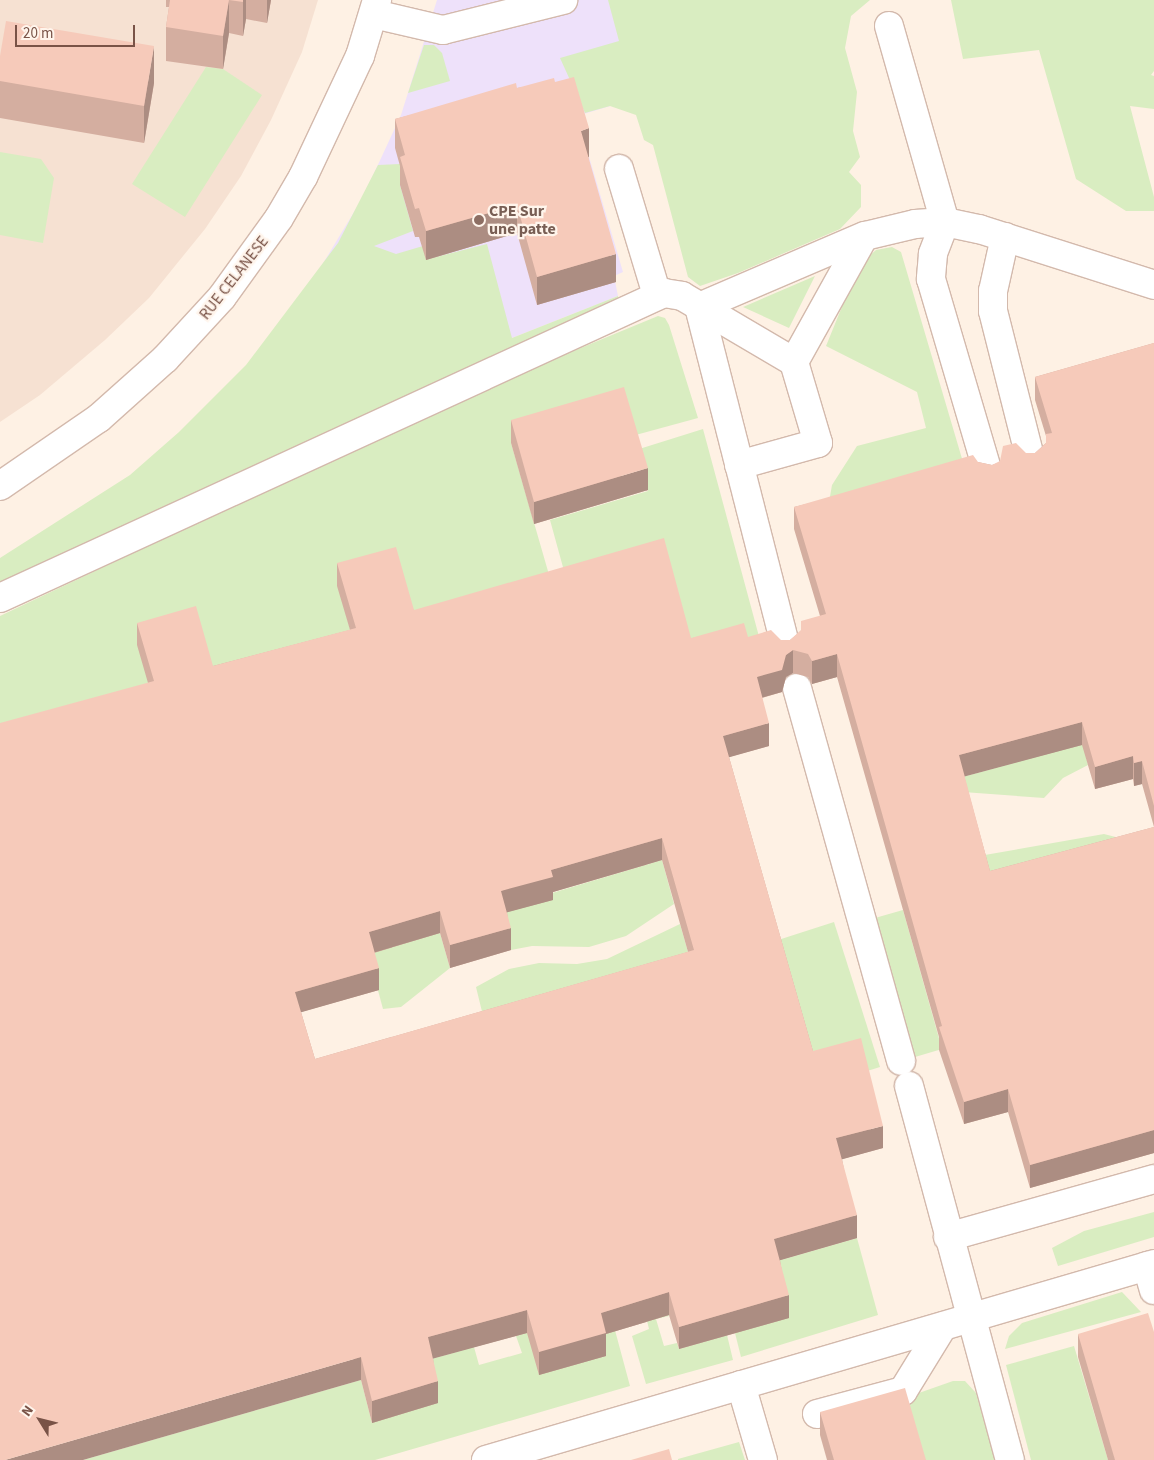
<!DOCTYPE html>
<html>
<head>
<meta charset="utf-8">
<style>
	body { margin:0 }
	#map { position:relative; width:1154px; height:1460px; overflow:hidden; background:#fef1e4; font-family:"Source Sans 3",sans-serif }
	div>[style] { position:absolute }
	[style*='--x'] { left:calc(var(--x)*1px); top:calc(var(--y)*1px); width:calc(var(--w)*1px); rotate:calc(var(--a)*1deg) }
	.residential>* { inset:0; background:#f6e1d2 }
	.education>* { inset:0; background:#eee1fa }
	.green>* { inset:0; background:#d9edc1 }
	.roads { filter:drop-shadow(1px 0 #d3b9ac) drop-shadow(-1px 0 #d3b9ac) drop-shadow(0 1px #d3b9ac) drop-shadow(0 -1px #d3b9ac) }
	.minor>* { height:28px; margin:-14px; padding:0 14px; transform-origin:14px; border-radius:14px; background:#fff }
	.wall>* { inset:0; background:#d4aea0 }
	.shaded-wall>* { inset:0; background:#ac8d82 }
	.building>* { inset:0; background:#f6caba }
	.dots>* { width:14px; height:14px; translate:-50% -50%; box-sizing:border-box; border:2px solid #fff5ec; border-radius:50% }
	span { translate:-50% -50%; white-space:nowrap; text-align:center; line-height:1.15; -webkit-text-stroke:4.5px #fff5ec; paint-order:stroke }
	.education-label { font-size:16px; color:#785e54; font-weight:700 }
	.left { translate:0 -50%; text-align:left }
	.street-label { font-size:16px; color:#795347 }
	.north { position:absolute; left:15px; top:1395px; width:50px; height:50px; -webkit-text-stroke:4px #fff5ec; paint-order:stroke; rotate:306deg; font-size:14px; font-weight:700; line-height:20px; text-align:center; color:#795347 }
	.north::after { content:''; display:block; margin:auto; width:18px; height:22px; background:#795347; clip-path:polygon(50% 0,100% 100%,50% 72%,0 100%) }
	.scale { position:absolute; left:15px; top:25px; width:120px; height:22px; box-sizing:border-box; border:2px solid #795347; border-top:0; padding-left:6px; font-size:15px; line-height:18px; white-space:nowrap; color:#795347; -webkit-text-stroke:4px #fff5ec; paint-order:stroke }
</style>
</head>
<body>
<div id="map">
	<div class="residential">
		<i style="clip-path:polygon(0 0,318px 0,302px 52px,271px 120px,241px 176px,205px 229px,149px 298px,105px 340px,40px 395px,0 422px)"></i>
	</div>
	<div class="education">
		<i style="clip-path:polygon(437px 0,743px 0,760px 61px,577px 116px,623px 272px,614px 276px,618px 296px,512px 338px,253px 357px,313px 280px,363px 197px,401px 115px)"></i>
	</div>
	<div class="green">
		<i style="clip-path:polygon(608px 0,870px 0,851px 16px,845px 48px,857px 92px,853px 131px,860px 157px,849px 172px,861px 185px,861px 207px,840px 229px,738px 273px,700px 286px,688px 277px,653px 145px,644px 140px,636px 115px,610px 106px,585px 113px,560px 58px,619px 41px)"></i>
		<i style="clip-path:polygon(951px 0,1154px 0,1154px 71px,1151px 75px,1154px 76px,1154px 109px,1130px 106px,1154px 197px,1154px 211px,1126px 211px,1076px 179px,1039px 50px,963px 59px)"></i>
		<i style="clip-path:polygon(424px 45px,434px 45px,442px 53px,450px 81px,408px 93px)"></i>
		<i style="clip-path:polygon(206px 67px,223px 69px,262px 95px,185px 217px,132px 184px)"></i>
		<i style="clip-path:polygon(0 152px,41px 159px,54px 178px,43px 243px,0 235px)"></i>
		<i style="clip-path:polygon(400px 164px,405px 183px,400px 185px,413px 231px,374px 246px,396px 254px,423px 246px,428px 259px,487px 244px,512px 338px,618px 296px,619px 302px,261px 462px,0 583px,0 558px,130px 475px,179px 432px,246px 365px,338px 243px,378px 165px)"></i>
		<i style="clip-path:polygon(892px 247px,901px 252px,968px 479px,826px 520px,832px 485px,857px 446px,926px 428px,917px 392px,826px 346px,859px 265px,876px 250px)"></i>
		<i style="clip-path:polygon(815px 276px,789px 328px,743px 307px)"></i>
		<i style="clip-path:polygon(658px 316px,665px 318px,669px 325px,698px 418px,632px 436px,511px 443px,554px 592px,414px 632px,338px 586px,356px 650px,0 746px,0 616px,469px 394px)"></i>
		<i style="clip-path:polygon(703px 429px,764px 655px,691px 660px,569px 589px,550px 520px,648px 491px,636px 450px)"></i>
		<i style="clip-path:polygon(1083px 744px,1088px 765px,1063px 778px,1044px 798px,963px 792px,959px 778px)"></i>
		<i style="clip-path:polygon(1104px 834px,1154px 847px,990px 894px,979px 856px)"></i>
		<i style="clip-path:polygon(662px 860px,674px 904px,626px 936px,589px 947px,532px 946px,511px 950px,499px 909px)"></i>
		<i style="clip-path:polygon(903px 910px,942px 1049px,915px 1057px,875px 918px)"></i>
		<i style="clip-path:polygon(834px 922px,880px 1067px,864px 1072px,813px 1074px,775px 941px)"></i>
		<i style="clip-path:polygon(680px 924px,694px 973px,487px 1032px,476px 987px,509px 969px,539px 963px,577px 964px,607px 959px)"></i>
		<i style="clip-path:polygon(440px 933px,450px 968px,401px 1007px,383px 1009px,366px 946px)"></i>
		<i style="clip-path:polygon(1154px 1212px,1154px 1237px,1058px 1266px,1052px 1248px,1084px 1231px)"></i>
		<i style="clip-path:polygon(857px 1238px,878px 1315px,741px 1357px,735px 1333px,774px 1262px)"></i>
		<i style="clip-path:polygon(1122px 1292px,1141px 1312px,1005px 1349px,1009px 1336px,1022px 1323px)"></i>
		<i style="clip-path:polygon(664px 1294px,669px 1316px,656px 1319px,664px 1346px,677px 1343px,679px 1349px,727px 1335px,733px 1360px,646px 1384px,632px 1336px,649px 1329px,642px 1300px)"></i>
		<i style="clip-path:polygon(609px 1308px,630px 1386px,375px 1460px,83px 1460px,361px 1380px,372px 1423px,428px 1360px,474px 1347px,479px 1365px,522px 1353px,516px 1336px)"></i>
		<i style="clip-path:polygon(1074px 1346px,1108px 1460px,1031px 1460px,1006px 1365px)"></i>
		<i style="clip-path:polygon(953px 1381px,965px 1381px,976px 1393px,995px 1460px,919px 1460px,905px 1411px,916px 1394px)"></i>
		<i style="clip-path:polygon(739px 1442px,745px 1460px,678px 1460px,678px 1459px)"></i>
	</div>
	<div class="roads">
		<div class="minor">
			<i style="--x:374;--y:14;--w:71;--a:13.1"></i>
			<i style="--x:443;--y:30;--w:124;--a:-14"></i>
			<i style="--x:889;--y:26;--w:204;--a:74.1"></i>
			<i style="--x:945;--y:222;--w:34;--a:111"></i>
			<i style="--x:933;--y:254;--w:25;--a:95"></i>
			<i style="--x:931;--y:279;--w:202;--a:73.6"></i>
			<i style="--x:619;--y:169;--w:132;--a:73.2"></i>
			<i style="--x:1005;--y:237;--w:55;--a:102.5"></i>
			<i style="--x:993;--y:291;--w:20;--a:90"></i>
			<i style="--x:993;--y:311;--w:155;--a:75.8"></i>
			<i style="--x:739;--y:465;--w:82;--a:-15.6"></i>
			<i style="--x:818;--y:443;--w:84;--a:-106.5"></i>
			<i style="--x:0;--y:486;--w:120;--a:-34.5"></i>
			<i style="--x:99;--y:418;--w:89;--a:-41.8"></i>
			<i style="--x:165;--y:359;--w:84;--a:-47.4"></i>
			<i style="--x:222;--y:297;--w:97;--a:-54.2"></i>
			<i style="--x:279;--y:218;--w:48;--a:-59.7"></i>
			<i style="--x:303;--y:177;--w:134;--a:-64.8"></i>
			<i style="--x:360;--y:56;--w:59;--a:-73.1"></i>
			<i style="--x:0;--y:598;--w:731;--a:-24.67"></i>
			<i style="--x:664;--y:293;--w:18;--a:9"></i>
			<i style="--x:682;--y:296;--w:130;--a:30.5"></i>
			<i style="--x:794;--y:362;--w:142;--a:-60.9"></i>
			<i style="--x:786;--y:648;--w:352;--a:-104.3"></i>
			<i style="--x:699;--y:307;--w:181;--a:-23.2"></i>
			<i style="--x:865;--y:236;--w:51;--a:-13.5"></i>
			<i style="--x:915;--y:224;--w:30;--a:-4"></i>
			<i style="--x:945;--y:222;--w:35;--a:12"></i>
			<i style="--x:979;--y:229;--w:184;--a:17.7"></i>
			<i style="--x:797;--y:688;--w:387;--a:74.4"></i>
			<i style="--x:909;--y:1086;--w:387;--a:74.9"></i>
			<i style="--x:948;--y:1237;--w:214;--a:-15.7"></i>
			<i style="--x:1147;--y:1266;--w:25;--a:74"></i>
			<i style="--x:741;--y:1385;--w:78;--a:73.7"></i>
			<i style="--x:817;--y:1414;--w:89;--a:-15"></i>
			<i style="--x:903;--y:1391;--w:76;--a:-58.4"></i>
			<i style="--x:486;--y:1460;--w:696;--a:-16.35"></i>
		</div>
	</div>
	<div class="wall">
		<i style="clip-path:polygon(166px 0,271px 0,267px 23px,246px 19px,243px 36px,229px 33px,223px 69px,166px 61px,166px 27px,169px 7px,166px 7px)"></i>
		<i style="clip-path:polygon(0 56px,154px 83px,144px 143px,0 118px)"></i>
		<i style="clip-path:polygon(555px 82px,589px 157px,588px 157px,616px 282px,537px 305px,517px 233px,426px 260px,419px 237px,415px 237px,400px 185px,400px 166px,395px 148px,395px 119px,517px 88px)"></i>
		<i style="clip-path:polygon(evenodd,1154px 343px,1154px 1153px,1030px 1188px,1008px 1112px,964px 1124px,939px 1050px,939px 1037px,837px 677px,812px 684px,808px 677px,793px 673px,786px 677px,782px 692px,762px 698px,769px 746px,729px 757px,813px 1051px,883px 1148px,842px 1159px,857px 1238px,780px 1260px,789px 1318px,679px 1349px,669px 1315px,606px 1334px,606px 1356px,539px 1375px,527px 1333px,433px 1358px,438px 1403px,372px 1423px,361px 1380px,148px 683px,137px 645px,137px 623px,213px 666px,350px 630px,337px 586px,337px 563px,414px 610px,691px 638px,748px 637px,781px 640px,790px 640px,820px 616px,794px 529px,794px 507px,978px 462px,992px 465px,1026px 453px,1035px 453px,1046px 443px,1046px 436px,1035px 400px,1035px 377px,1154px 343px,1082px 745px,1095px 789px,1133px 779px,1134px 786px,1142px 784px,1154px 827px,990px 871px,964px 776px,1082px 745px,1154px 343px,662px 860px,688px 952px,315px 1059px,301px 1012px,379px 990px,374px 953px,440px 933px,450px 968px,511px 950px,507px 912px,553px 900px,553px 892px,662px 860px)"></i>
		<i style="clip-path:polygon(511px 420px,648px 490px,534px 524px,511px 443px)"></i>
		<i style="clip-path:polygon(1078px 1334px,1154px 1460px,1108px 1460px,1078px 1357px)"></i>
		<i style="clip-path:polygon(820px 1412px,926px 1460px,827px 1460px,820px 1435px)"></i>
	</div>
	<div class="shaded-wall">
		<i style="clip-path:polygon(229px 0,229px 33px,223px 69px,223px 36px)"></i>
		<i style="clip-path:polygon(243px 0,246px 0,246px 19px,243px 36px)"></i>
		<i style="clip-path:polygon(267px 0,271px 0,267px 23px)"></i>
		<i style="clip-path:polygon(154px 46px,154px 83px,144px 143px,144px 106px)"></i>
		<i style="clip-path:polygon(589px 128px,589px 157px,581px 160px,581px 131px)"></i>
		<i style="clip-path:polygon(517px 205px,517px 233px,426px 260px,426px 231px)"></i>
		<i style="clip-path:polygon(616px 254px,616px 282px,537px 305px,537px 277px)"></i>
		<i style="clip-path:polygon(648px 468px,648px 490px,534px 524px,534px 502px)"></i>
		<i style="clip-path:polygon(793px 650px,793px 673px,786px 677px,782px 692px,757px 699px,757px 677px,786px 655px)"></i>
		<i style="clip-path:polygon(837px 654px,837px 677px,812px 684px,812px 661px)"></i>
		<i style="clip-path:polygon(1082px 722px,1082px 745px,959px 778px,959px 755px)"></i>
		<i style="clip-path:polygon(769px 723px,769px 746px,723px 759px,723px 736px)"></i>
		<i style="clip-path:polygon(1133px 756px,1133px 779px,1095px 789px,1095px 767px)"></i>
		<i style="clip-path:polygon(1142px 761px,1142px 784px,1134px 786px,1134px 763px)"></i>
		<i style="clip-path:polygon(662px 838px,662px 860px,553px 892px,553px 900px,501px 914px,501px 891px,551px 870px)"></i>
		<i style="clip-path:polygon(440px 911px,440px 933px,369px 954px,369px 932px)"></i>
		<i style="clip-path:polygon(511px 928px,511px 950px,450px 968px,450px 945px)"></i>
		<i style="clip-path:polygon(379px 968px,379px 990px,295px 1014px,295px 992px)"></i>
		<i style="clip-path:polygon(1008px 1089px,1008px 1112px,964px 1124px,964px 1102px)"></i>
		<i style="clip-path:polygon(883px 1126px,883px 1148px,836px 1161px,836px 1138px)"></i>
		<i style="clip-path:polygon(1154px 1130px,1154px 1153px,1030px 1188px,1030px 1165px)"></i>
		<i style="clip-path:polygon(857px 1215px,857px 1238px,774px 1262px,774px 1239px)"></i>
		<i style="clip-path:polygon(669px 1292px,669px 1315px,606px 1334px,606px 1356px,539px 1375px,539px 1352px,601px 1313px)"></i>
		<i style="clip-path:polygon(789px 1295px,789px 1318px,679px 1349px,679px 1327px)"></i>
		<i style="clip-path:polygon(527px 1310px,527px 1333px,428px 1360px,428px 1337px)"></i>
		<i style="clip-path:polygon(361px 1357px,361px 1380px,83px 1460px,5px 1460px)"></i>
		<i style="clip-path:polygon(438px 1381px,438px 1403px,372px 1423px,372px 1401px)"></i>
	</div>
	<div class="building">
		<i style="clip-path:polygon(170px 0,229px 0,223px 36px,166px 27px)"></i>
		<i style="clip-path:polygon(229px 0,243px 0,243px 2px)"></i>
		<i style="clip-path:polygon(6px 21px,154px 46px,144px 106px,0 81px,0 56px)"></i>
		<i style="clip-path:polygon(574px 77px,589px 128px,581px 131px,616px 254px,537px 277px,517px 205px,426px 231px,419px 208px,415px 209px,400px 157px,405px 155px,395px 119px,516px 83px,517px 88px,554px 78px,555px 82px)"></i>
		<i style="clip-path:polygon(evenodd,1154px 343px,1154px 806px,1142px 761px,1134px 763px,1133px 756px,1095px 767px,1082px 722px,959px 755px,990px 871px,1154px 827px,1154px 1130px,1030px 1165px,1008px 1089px,964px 1102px,939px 1027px,942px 1026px,837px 654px,812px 661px,808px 654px,793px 650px,786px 655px,782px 670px,757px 677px,769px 723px,723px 736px,813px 1051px,861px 1038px,883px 1126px,836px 1138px,857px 1215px,774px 1239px,789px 1295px,679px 1327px,669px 1292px,601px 1313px,606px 1333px,539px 1352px,527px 1310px,428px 1337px,438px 1381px,372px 1401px,361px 1357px,5px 1460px,0 1460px,0 723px,154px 681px,137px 623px,196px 606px,213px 666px,356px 628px,337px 563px,396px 547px,414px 610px,664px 538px,691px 638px,744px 623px,748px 637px,771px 630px,781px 640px,790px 640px,801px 630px,801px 621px,826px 614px,794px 507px,973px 455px,978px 462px,992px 465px,1000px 461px,1003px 446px,1016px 443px,1026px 453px,1035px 453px,1046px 443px,1046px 434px,1052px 433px,1035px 377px,1154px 343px,662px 838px,694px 950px,315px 1059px,295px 992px,379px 968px,369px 932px,440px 911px,450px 945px,511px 928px,501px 891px,553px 877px,551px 870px,662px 838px)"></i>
		<i style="clip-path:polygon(624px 387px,648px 468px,534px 502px,511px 420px)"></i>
		<i style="clip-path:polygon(1148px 1313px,1154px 1332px,1154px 1460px,1115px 1460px,1078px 1334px)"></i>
		<i style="clip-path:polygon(905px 1388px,926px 1460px,834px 1460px,820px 1412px)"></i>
		<i style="clip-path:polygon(669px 1449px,672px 1460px,631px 1460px)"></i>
	</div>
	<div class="dots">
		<i style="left:479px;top:220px;background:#8d6e63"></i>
	</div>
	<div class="education-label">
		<span class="left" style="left:489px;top:220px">CPE Sur<br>une patte</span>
	</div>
	<div class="street-label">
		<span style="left:234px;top:278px;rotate:-52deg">RUE CELANESE</span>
	</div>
	<div class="north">N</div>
	<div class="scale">20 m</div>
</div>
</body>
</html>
